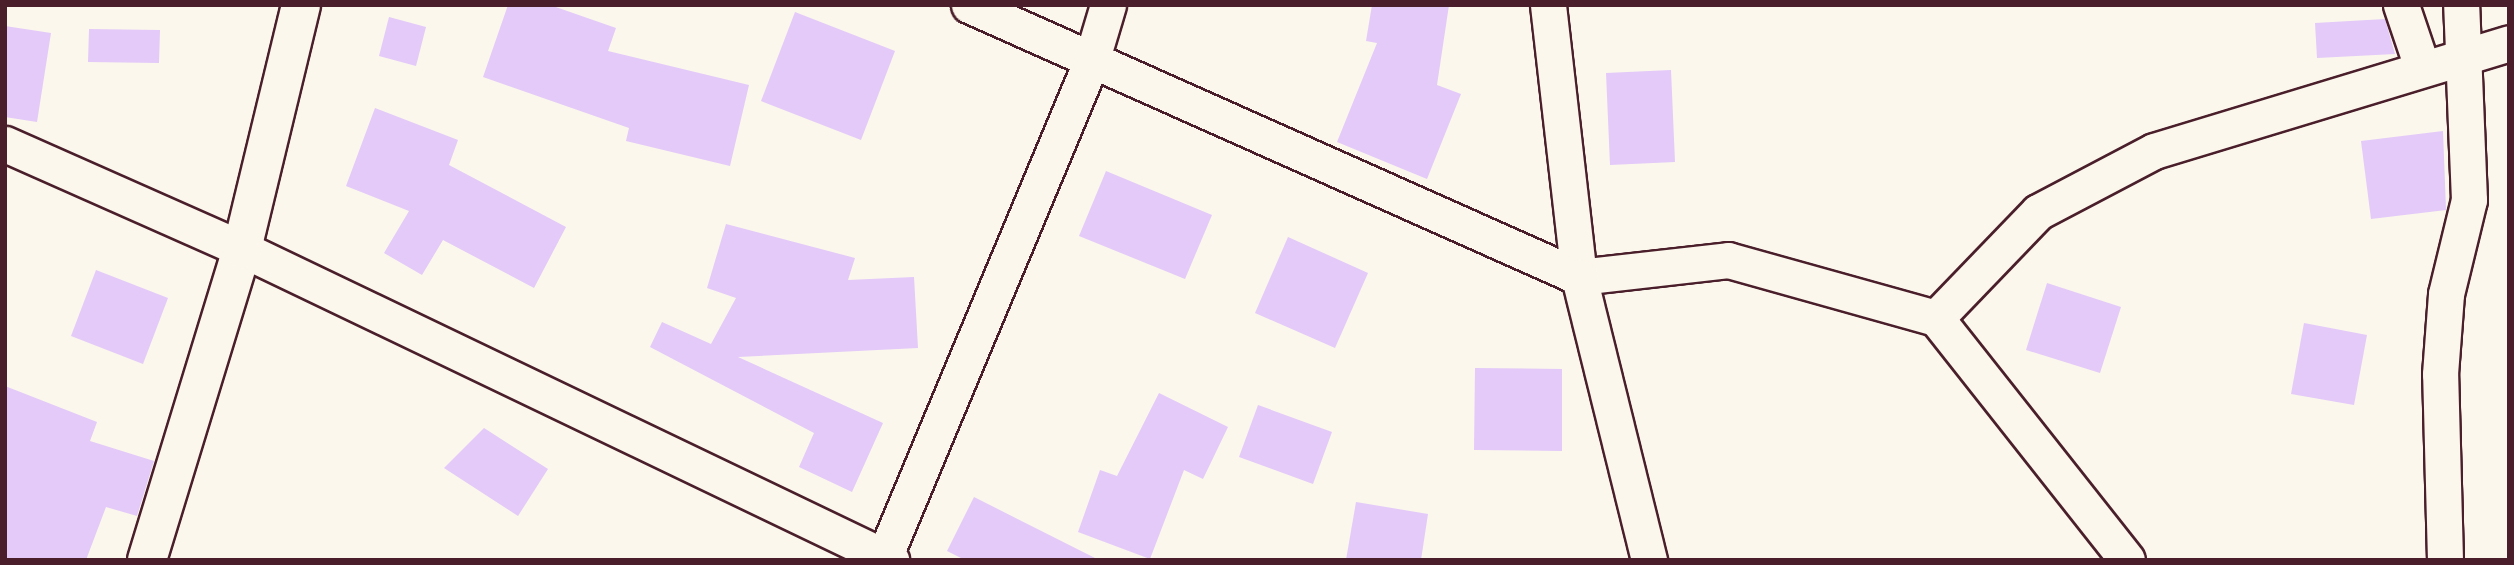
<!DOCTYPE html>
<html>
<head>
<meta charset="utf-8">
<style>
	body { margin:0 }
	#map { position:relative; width:2514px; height:565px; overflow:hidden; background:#fbf7ec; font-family:Dekko,sans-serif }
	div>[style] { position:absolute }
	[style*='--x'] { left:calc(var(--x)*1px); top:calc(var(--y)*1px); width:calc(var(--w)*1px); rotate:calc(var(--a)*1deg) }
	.building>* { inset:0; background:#e3caf9 }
	.roads { filter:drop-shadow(2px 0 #4a1f2b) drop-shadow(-2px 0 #4a1f2b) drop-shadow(0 2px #4a1f2b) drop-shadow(0 -2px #4a1f2b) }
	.street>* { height:35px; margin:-17.5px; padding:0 17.5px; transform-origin:17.5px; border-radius:17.5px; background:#fbf7ec }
	.secondary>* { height:38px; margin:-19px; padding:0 19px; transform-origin:19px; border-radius:19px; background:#fbf7ec }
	span { translate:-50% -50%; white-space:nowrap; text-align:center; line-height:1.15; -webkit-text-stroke:7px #fbf7ec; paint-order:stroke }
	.frame { position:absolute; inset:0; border:7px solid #4a1f2b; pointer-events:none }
</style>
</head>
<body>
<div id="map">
	<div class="building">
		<i style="clip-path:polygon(508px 5px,550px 5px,616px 28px,608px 51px,749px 85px,730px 166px,626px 141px,629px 128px,483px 77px)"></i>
		<i style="clip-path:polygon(1372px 5px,1449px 5px,1437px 85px,1461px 94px,1427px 179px,1337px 142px,1377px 43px,1366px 41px)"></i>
		<i style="clip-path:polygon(795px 12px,895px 51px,861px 140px,761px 101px)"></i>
		<i style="clip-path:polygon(389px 17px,426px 27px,416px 66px,379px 56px)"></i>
		<i style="clip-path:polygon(2385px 19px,2395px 54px,2317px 58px,2315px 23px)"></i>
		<i style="clip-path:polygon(5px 26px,51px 33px,37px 122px,5px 117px)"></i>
		<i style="clip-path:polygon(89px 29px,160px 30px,159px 63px,88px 62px)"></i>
		<i style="clip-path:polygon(1671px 70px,1675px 162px,1610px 165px,1606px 73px)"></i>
		<i style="clip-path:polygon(375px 108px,458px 140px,449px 165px,566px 227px,534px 288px,443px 240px,422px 275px,384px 253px,409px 211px,346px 186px)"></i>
		<i style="clip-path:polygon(2443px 131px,2446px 210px,2371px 219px,2361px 141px)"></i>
		<i style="clip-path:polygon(1106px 171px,1212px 215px,1185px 279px,1079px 236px)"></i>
		<i style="clip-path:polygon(726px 224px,855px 258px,848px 280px,914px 277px,918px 348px,738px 357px,883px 423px,852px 492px,799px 467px,814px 433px,650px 347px,662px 322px,711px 344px,736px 298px,707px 288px)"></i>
		<i style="clip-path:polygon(1288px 237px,1368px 273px,1335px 348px,1255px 313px)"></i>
		<i style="clip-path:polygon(96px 270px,168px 298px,143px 364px,71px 336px)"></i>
		<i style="clip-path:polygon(2047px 283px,2121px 307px,2100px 373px,2026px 350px)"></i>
		<i style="clip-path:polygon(2304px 323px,2367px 335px,2354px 405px,2291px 394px)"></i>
		<i style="clip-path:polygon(1475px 368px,1562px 369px,1562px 451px,1474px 450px)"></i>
		<i style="clip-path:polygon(5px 386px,97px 422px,90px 441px,154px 461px,137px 516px,106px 507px,86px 560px,5px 560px)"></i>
		<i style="clip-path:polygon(1159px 393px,1228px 427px,1203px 479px,1184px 470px,1150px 559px,1078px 532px,1100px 470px,1117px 476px)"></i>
		<i style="clip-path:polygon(1258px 405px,1332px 432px,1313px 484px,1239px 457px)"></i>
		<i style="clip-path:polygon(484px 428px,548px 469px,518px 516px,444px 468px)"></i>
		<i style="clip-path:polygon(974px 497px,1099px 560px,965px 560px,947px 551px)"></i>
		<i style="clip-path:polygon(1356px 502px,1428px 514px,1421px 560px,1346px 560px)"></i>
	</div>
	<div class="roads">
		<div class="street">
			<i style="--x:969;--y:5;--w:668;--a:24.03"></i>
			<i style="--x:1579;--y:277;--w:150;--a:-6.5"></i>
			<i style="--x:1728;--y:260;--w:216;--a:15.6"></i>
			<i style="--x:1936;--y:318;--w:308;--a:51.7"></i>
			<i style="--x:1548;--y:5;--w:274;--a:83.5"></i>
			<i style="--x:1579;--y:277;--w:292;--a:76.1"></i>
			<i style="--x:2401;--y:5;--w:65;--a:71.3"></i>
			<i style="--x:5;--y:144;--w:259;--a:23.9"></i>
			<i style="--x:242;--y:249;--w:720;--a:25.6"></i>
			<i style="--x:1936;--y:318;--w:147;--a:-46.1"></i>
			<i style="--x:2038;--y:212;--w:131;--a:-27.7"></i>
			<i style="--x:2154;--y:151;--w:371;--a:-16.9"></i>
			<i style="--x:883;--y:560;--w:540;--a:-67.33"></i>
			<i style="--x:1091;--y:62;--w:59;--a:-73.4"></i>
			<i style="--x:2445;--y:560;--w:186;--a:-91.5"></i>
			<i style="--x:2440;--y:374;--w:80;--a:-85.7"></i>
			<i style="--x:2446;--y:294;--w:97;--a:-76.3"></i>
			<i style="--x:2469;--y:200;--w:195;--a:-92.3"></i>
		</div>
		<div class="secondary">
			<i style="--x:147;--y:560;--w:325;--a:-73"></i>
			<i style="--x:242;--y:249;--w:251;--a:-76.4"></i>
		</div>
	</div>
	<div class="frame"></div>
</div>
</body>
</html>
